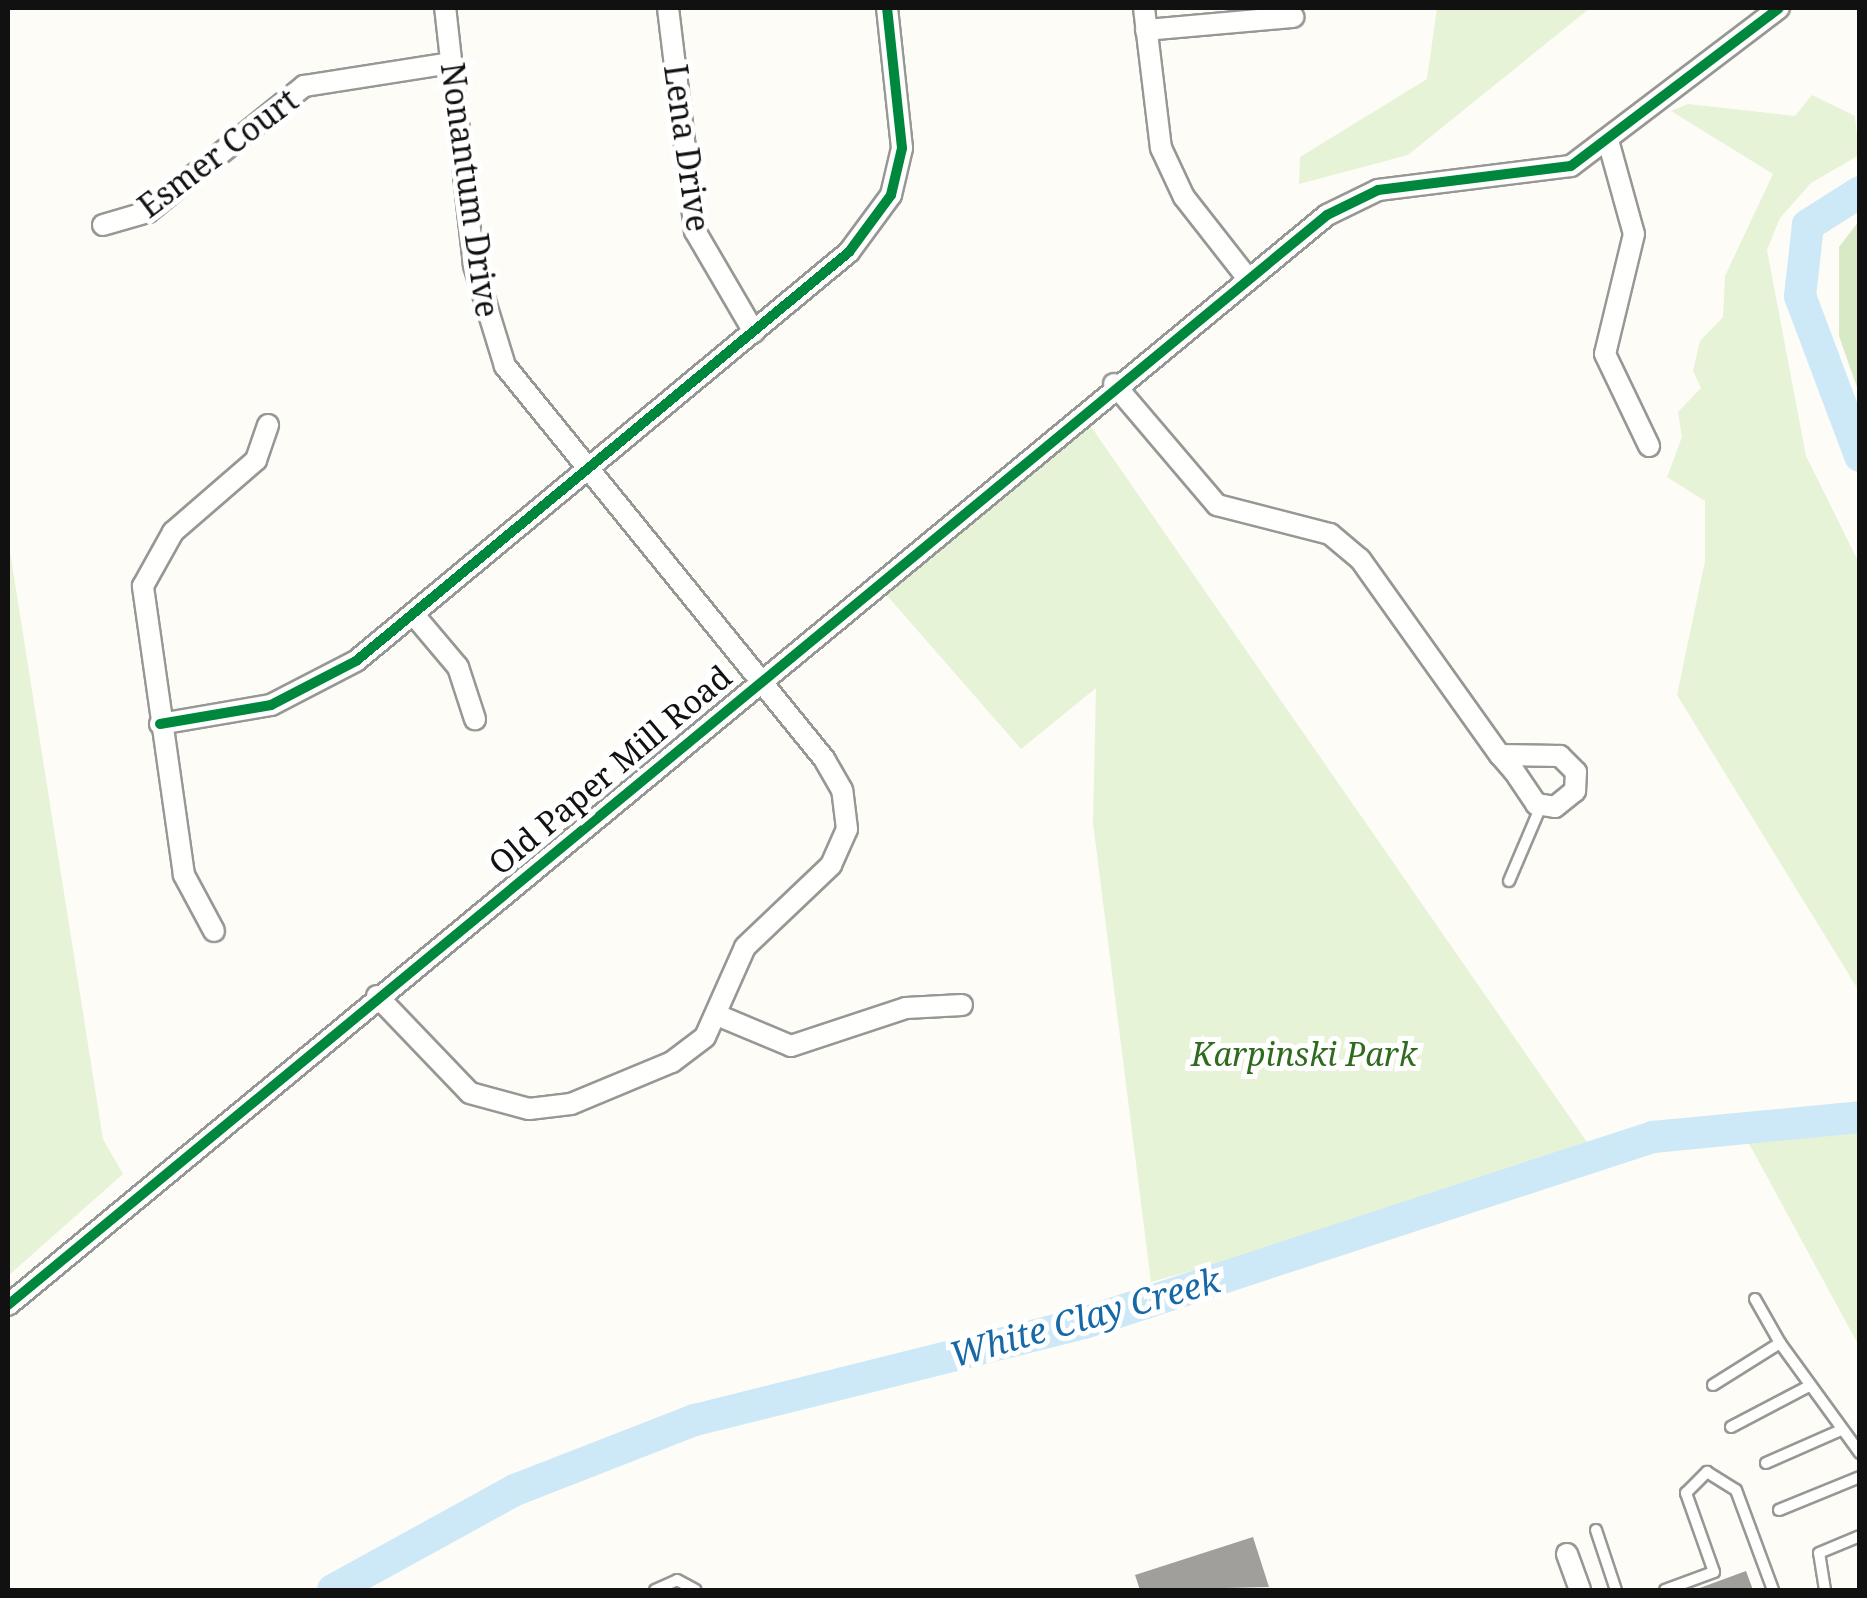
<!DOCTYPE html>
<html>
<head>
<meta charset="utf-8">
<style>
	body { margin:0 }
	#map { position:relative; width:1867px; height:1598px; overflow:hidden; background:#fdfcf7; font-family:"Noto Serif",serif }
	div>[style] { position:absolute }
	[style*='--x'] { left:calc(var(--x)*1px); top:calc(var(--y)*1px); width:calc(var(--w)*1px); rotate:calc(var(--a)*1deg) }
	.green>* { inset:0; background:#e7f3d7 }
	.forest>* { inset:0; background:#d8eac5 }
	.river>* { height:32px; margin:-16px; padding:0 16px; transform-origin:16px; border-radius:16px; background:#cde8f7 }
	.building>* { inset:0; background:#a19f9c }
	.roads { filter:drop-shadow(2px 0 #979795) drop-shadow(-2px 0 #979795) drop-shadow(0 2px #979795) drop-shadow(0 -2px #979795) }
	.service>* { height:10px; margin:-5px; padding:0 5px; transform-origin:5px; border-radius:5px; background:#fffffe }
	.minor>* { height:20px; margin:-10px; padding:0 10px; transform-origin:10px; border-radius:10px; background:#fffffe }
	.cycleway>* { height:10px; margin:-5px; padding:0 5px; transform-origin:5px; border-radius:5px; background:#00873e }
	span { translate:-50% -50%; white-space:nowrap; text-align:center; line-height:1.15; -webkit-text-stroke:10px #fff; paint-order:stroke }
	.street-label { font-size:32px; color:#111 }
	.park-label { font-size:32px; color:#2f6b1f; font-style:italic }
	.water-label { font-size:35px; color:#1768a6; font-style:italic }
	.frame { position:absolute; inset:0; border:10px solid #111; pointer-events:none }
</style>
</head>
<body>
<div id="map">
	<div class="green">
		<i style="clip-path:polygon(1437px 8px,1590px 8px,1408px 155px,1299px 184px,1300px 157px,1427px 79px)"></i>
		<i style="clip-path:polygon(1812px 95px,1855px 116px,1859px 155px,1811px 183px,1780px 218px,1767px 250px,1806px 456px,1859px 563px,1859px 991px,1677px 695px,1705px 561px,1705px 501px,1667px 477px,1682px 437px,1678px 412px,1701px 388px,1693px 371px,1700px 341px,1723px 317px,1725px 276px,1773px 174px,1671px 111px,1688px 104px,1795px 116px)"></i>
		<i style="clip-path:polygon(1083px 415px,1587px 1142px,1392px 1215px,1151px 1282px,1093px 823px,1096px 688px,1021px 749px,883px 591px)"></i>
		<i style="clip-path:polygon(8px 539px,103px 1139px,123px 1174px,8px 1276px)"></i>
		<i style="clip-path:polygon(1859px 1130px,1860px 1130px,1859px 1346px,1746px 1138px)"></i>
	</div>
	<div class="forest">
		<i style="clip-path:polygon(1859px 221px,1859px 393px,1839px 336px,1839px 247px)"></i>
	</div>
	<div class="river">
		<i style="--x:1860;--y:192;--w:62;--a:147.6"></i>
		<i style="--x:1808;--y:225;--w:71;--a:96.4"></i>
		<i style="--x:1800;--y:296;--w:171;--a:69.4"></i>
		<i style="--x:333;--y:1590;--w:208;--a:-28.8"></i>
		<i style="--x:515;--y:1490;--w:193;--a:-21.3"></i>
		<i style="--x:695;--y:1420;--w:401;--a:-14"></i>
		<i style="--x:1084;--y:1323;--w:599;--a:-18.1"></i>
		<i style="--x:1653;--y:1137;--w:208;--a:-5.5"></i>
	</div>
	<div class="building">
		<i style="clip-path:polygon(1253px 1537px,1269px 1587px,1140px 1590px,1135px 1575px)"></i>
		<i style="clip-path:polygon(1746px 1571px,1753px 1590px,1698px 1590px,1697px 1589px)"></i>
	</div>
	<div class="roads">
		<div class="service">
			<i style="--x:1509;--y:881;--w:82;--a:-66.9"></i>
			<i style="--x:1755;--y:1299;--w:51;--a:60.4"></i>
			<i style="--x:1713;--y:1385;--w:79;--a:-32.1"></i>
			<i style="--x:1780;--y:1343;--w:136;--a:54"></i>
			<i style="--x:1731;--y:1427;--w:88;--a:-27.7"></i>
			<i style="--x:1766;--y:1463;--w:82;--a:-23.7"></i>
			<i style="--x:1779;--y:1510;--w:87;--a:-22.2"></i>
			<i style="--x:1596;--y:1530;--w:63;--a:71.6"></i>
			<i style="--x:655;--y:1590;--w:24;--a:-24"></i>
			<i style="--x:677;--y:1580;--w:21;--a:28"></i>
			<i style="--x:1665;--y:1590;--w:52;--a:-20.2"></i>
			<i style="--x:1714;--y:1572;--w:84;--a:-109.5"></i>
			<i style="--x:1686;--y:1493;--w:30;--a:-45"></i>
			<i style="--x:1707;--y:1472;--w:34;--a:32"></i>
			<i style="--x:1736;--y:1490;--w:107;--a:69.7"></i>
			<i style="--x:1825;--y:1590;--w:37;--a:-99"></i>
			<i style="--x:1819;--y:1553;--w:44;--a:-22.5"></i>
		</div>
		<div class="minor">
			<i style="--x:668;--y:8;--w:225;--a:83.1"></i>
			<i style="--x:695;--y:231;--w:117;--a:59.7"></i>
			<i style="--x:1144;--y:8;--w:141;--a:83.1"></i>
			<i style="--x:1161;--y:148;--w:54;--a:64.9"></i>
			<i style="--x:1184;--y:197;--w:100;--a:51.9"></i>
			<i style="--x:1146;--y:30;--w:148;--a:-5.1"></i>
			<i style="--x:1609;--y:144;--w:93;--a:74.5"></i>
			<i style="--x:1634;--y:234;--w:123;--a:103.6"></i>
			<i style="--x:1605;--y:354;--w:102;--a:64.4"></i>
			<i style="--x:103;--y:225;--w:47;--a:-16.1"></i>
			<i style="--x:148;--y:212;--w:201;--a:-38.9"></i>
			<i style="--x:304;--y:86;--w:149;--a:-8.9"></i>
			<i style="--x:1114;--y:384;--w:159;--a:49.6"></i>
			<i style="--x:1217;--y:505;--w:117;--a:14.4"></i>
			<i style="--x:1330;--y:534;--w:39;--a:40"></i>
			<i style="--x:1360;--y:559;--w:241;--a:54.5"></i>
			<i style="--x:1500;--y:755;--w:21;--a:49"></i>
			<i style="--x:1514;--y:771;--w:40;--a:56"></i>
			<i style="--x:1536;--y:804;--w:19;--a:9"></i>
			<i style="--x:1555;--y:807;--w:26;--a:-39"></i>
			<i style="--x:1575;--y:791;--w:19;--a:-87"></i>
			<i style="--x:1576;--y:772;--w:23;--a:-135"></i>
			<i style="--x:1560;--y:756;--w:60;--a:-179"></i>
			<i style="--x:414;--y:615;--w:68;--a:49.8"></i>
			<i style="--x:458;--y:667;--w:55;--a:71.9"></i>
			<i style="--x:160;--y:724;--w:113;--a:-9.7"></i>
			<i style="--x:271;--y:705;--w:96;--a:-27.4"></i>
			<i style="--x:356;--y:661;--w:641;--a:-39.68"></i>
			<i style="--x:849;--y:252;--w:71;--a:-53.6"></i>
			<i style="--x:891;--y:195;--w:48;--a:-76.8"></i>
			<i style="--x:902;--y:148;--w:141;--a:-96.1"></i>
			<i style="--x:214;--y:931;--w:64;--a:-118.2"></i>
			<i style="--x:184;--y:875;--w:292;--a:-98.1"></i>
			<i style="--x:143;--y:586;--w:62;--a:-60.9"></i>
			<i style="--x:173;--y:532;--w:110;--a:-40.9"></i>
			<i style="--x:256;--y:460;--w:37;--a:-71"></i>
			<i style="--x:377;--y:996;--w:134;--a:46.2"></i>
			<i style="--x:470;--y:1093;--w:61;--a:15.2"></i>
			<i style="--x:529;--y:1109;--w:42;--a:-6.8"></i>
			<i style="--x:571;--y:1104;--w:109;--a:-22.6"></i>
			<i style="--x:672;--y:1062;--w:41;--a:-37.1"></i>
			<i style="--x:705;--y:1037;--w:98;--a:-66"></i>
			<i style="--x:745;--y:947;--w:119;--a:-43.6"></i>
			<i style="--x:831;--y:865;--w:39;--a:-66"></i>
			<i style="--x:847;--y:829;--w:39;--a:-97"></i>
			<i style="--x:842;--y:790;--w:34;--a:-120"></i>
			<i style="--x:825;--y:760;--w:508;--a:-129.08"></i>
			<i style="--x:505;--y:366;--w:106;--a:-107.1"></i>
			<i style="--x:474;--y:265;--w:259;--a:-96.4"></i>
			<i style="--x:717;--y:1015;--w:80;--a:22.7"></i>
			<i style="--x:791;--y:1046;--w:121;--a:-18.3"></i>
			<i style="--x:906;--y:1008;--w:56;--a:-3.1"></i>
			<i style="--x:8;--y:1305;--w:1711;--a:-39.57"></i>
			<i style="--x:1327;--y:215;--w:57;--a:-26.1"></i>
			<i style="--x:1378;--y:190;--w:194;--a:-7.1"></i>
			<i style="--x:1571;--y:166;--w:261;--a:-37.2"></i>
			<i style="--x:1567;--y:1554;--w:38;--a:70"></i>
		</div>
	</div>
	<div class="cycleway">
		<i style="--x:160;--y:724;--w:113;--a:-9.7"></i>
		<i style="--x:271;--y:705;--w:96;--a:-27.4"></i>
		<i style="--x:356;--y:661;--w:641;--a:-39.68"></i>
		<i style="--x:849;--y:252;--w:71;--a:-53.6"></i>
		<i style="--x:891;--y:195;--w:48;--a:-76.8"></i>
		<i style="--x:902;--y:148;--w:141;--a:-96.1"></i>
		<i style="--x:8;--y:1305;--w:1711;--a:-39.57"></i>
		<i style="--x:1327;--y:215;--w:57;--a:-26.1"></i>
		<i style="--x:1378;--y:190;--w:194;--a:-7.1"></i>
		<i style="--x:1571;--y:166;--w:261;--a:-37.2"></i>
	</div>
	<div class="street-label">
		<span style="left:687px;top:148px;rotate:82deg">Lena Drive</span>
		<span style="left:218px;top:153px;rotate:-37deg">Esmer Court</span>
		<span style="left:470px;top:190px;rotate:82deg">Nonantum Drive</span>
		<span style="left:610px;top:770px;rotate:-40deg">Old Paper Mill Road</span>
	</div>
	<div class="park-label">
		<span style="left:1304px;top:1054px">Karpinski Park</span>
	</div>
	<div class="water-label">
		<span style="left:1085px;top:1317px;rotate:-16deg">White Clay Creek</span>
	</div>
	<div class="frame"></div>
</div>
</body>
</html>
